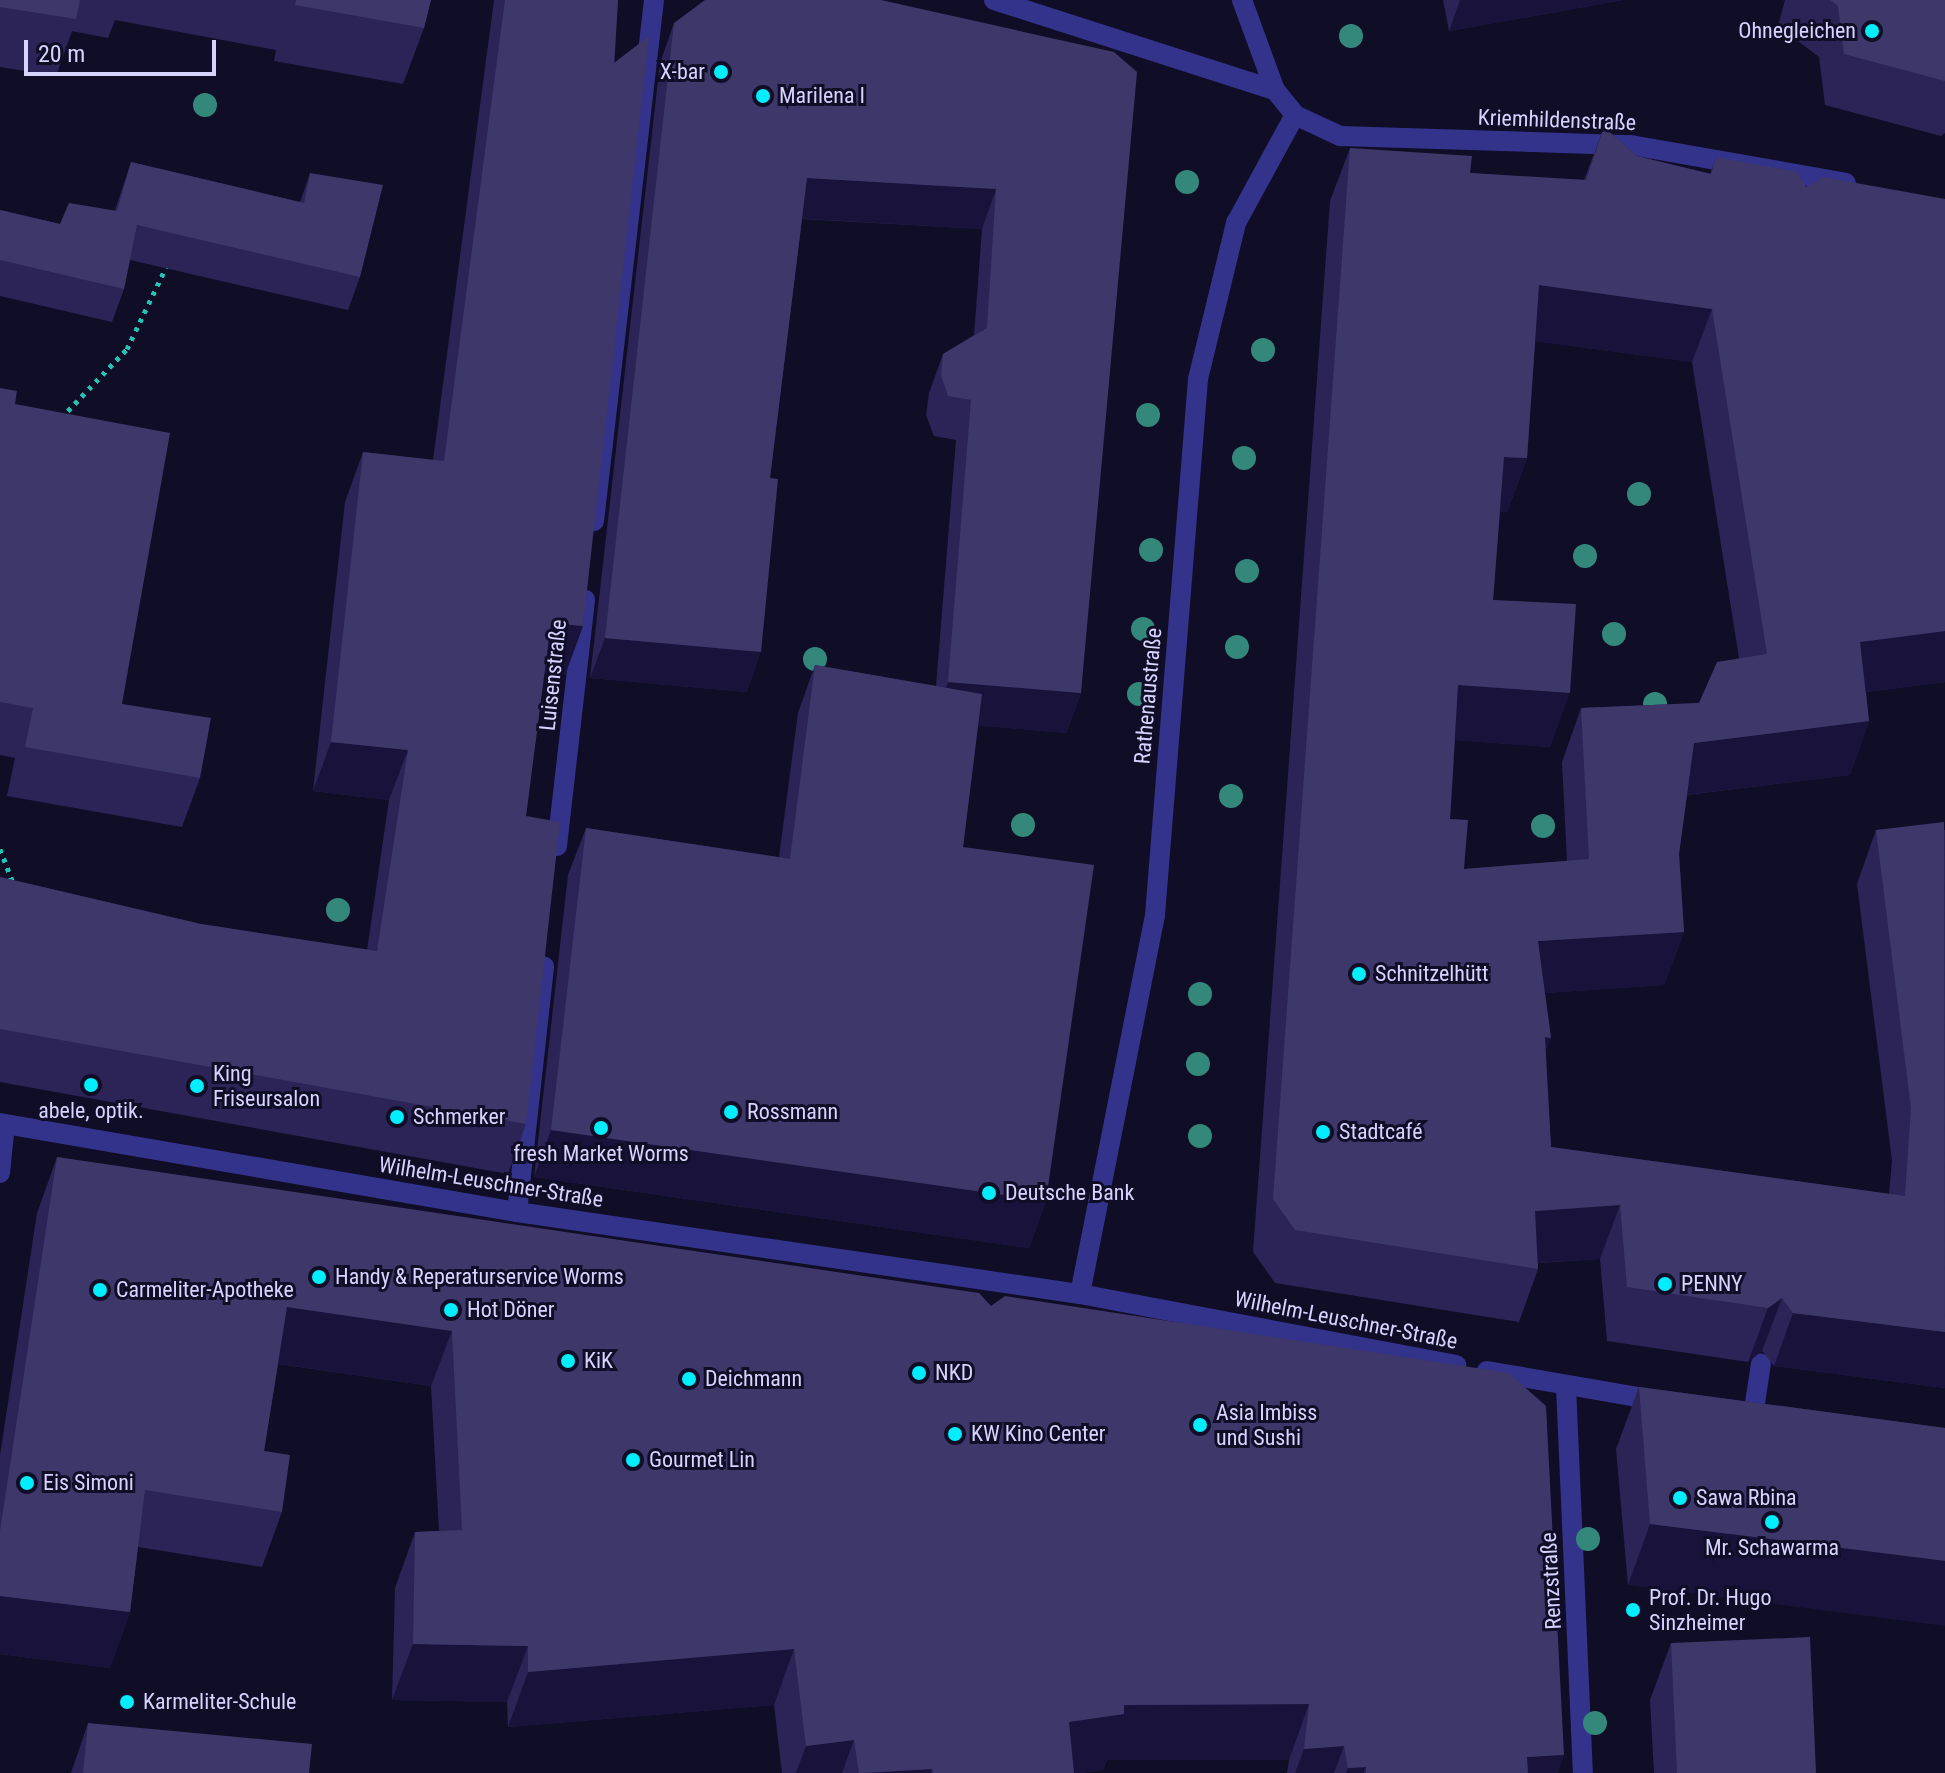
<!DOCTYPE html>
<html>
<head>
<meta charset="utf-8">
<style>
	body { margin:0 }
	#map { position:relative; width:1945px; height:1773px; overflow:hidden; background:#100d27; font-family:"Roboto Condensed",sans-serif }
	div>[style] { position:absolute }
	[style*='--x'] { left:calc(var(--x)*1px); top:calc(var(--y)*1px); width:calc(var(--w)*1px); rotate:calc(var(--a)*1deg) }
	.path>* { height:5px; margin-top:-2.5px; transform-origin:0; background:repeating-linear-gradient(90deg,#22c4b4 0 4px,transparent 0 10px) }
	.minor>* { height:20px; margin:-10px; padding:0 10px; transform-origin:10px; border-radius:10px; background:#33338b }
	.trees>* { width:24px; height:24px; margin:-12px; border-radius:50%; background:#34887b }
	.wall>* { inset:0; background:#2c2457 }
	.shaded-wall>* { inset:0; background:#19133c }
	.building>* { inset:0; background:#3e3769 }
	.dots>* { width:22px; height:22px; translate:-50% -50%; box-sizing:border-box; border:4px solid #100d27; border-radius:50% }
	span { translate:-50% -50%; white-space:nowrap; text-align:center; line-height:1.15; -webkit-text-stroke:6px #100d27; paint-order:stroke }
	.poi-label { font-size:22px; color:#d6d3ff }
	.right { translate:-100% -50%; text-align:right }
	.left { translate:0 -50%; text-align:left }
	.street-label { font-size:22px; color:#d6d3ff }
	.scale { position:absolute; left:24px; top:40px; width:192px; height:36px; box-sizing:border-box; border:4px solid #d6d3ff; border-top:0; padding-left:10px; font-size:24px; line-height:28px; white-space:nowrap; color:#d6d3ff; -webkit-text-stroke:6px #100d27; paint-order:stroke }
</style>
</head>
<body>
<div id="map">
	<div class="path">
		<i style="--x:61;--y:418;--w:95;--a:-46.3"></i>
		<i style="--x:127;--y:349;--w:95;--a:-64.5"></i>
		<i style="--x:0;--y:849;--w:40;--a:69"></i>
	</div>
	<div class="minor">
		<i style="--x:994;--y:0;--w:295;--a:17.8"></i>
		<i style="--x:1242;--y:0;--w:96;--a:69.9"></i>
		<i style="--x:1275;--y:90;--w:32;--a:51"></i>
		<i style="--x:1295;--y:115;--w:50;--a:25"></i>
		<i style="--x:1340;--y:136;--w:291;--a:1.8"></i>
		<i style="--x:1631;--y:145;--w:218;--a:10"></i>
		<i style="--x:594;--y:521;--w:524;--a:-83.43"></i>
		<i style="--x:557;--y:846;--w:248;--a:-83.5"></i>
		<i style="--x:0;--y:1123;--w:525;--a:9.77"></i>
		<i style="--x:517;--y:1212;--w:569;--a:8.29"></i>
		<i style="--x:1080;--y:1294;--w:383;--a:10.7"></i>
		<i style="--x:0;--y:1173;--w:49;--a:-84.2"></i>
		<i style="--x:517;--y:1212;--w:247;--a:-83.7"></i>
		<i style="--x:1080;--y:1294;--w:386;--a:-78.8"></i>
		<i style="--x:1155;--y:915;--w:538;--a:-85.41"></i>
		<i style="--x:1198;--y:379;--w:161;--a:-76.3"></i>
		<i style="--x:1236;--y:223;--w:123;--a:-61.4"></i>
		<i style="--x:1487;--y:1371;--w:177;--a:9.8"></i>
		<i style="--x:1566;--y:1386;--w:387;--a:87.5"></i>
		<i style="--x:1753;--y:1416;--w:53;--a:-81.3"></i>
	</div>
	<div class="trees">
		<i style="left:1351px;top:36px"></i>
		<i style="left:205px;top:105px"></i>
		<i style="left:1187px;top:182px"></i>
		<i style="left:1263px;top:350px"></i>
		<i style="left:1148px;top:415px"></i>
		<i style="left:1244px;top:458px"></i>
		<i style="left:1639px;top:494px"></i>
		<i style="left:1151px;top:550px"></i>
		<i style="left:1585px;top:556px"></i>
		<i style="left:1247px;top:571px"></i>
		<i style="left:1143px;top:629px"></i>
		<i style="left:1614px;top:634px"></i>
		<i style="left:1237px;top:647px"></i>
		<i style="left:815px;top:659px"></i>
		<i style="left:1139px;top:694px"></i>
		<i style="left:1655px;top:704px"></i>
		<i style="left:1231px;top:796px"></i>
		<i style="left:1023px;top:825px"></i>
		<i style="left:1543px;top:826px"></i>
		<i style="left:338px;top:910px"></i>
		<i style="left:1200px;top:994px"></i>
		<i style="left:1198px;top:1064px"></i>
		<i style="left:1200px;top:1136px"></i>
		<i style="left:1588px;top:1539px"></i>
		<i style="left:1595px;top:1723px"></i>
	</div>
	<div class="wall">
		<i style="clip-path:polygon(0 0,431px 0,424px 28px,403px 84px,274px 61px,276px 50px,115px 20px,108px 38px,72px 31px,56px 76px,0 67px)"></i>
		<i style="clip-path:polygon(494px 0,618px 0,583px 626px,565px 675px,544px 673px,526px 816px,526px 1124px,508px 1174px,0 1082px,0 877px,201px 924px,367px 950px,389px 800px,313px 791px,345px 502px,363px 452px,433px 460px)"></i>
		<i style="clip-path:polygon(1443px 0,1623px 0,1449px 31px)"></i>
		<i style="clip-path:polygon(1785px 0,1945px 0,1945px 133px,1941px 136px,1825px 105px,1819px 57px,1778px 26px)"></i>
		<i style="clip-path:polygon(674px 23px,1114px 52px,1081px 693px,1066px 733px,978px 725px,963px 847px,1046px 1201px,1029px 1248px,534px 1177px,568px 875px,586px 828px,779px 857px,798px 713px,815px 665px,936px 686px,956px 440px,934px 436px,926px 415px,929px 393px,943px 354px,974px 335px,982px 229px,802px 219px,770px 478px,747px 692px,590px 678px,660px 63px)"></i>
		<i style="clip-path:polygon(evenodd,1604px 127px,1637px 156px,1710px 174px,1716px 157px,1806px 187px,1945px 199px,1945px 682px,1866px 692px,1869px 721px,1850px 775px,1687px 795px,1679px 854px,1684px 932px,1664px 985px,1545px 993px,1551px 1038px,1545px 1052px,1551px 1147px,1889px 1194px,1892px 1161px,1857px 884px,1876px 830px,1945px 830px,1945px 1388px,1774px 1366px,1762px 1351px,1748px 1362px,1607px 1341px,1600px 1259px,1538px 1263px,1538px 1269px,1519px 1322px,1275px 1283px,1253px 1252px,1330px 201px,1350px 148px,1470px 173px,1584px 180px,1604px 127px,1535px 341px,1692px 362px,1739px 658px,1699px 703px,1581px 708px,1562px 762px,1567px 861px,1464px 869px,1450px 819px,1455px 740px,1550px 747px,1493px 600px,1500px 511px,1507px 512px,1527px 458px,1535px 341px)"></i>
		<i style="clip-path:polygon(131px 162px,300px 202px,310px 173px,360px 277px,348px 310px,130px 260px,124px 289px,112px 322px,0 296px,0 210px,60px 224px,115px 210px)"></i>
		<i style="clip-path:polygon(0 388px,15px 404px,122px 704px,200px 778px,182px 827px,7px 796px,15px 758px,0 755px)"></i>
		<i style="clip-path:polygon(57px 1157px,991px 1306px,1558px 1773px,1287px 1773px,1289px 1760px,1107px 1760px,1103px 1770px,1080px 1773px,782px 1773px,774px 1705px,508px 1727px,507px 1702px,392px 1700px,395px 1588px,415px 1532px,439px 1531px,431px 1386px,278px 1364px,264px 1451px,282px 1512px,262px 1567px,138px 1547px,130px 1612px,110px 1668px,0 1654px,0 1455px,37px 1213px)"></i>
		<i style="clip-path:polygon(1639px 1387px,1945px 1428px,1628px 1585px,1616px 1449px)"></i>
		<i style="clip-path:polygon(1671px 1643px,1816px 1773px,1654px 1773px,1650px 1700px)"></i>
		<i style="clip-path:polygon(88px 1723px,309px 1773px,71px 1773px)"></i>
	</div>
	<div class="shaded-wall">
		<i style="clip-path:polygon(1460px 0,1623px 0,1449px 31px)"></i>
		<i style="clip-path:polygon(807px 178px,996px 189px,982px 229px,792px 218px)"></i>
		<i style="clip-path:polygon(1539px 285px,1712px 309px,1692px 362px,1519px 339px)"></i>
		<i style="clip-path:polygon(1504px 457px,1527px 458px,1507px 512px,1485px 511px)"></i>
		<i style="clip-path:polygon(551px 623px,583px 626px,565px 675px,533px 672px)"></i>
		<i style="clip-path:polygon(1945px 631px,1945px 682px,1841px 695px,1860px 642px)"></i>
		<i style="clip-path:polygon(605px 638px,761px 652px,747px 692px,590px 678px)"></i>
		<i style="clip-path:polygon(948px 682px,1081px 693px,1066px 733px,934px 722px)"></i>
		<i style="clip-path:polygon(1458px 685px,1570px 693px,1550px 747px,1439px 739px)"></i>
		<i style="clip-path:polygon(1869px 721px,1850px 775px,1675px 796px,1694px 743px)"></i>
		<i style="clip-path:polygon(331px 742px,408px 750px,389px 800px,313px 791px)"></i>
		<i style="clip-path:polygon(1684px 932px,1664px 985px,1518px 995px,1538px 941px)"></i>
		<i style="clip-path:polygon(1545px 1037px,1551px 1038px,1531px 1091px)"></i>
		<i style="clip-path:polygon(551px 1130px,1046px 1201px,1029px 1248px,534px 1177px)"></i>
		<i style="clip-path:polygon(1620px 1205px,1600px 1259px,1516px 1264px,1535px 1211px)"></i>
		<i style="clip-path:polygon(1782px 1298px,1762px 1351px,1748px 1362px,1768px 1308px)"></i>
		<i style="clip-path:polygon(287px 1307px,452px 1331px,431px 1386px,266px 1362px)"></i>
		<i style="clip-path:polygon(1793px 1313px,1945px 1332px,1945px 1388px,1774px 1366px)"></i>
		<i style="clip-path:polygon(1650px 1524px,1945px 1561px,1945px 1626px,1628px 1585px)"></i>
		<i style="clip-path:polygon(0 1596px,130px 1612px,110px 1668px,0 1654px)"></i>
		<i style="clip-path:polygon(413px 1644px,528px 1646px,507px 1702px,392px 1700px)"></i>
		<i style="clip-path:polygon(794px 1649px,774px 1705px,508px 1727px,528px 1672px)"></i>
		<i style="clip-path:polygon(1309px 1704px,1289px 1760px,1107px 1760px,1103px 1770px,1080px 1773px,1050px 1773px,1069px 1722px,1124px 1705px)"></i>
		<i style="clip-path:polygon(854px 1740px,842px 1773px,796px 1773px,806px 1746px)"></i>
		<i style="clip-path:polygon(1344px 1746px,1334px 1773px,1295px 1773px,1304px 1749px)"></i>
		<i style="clip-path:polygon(1564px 1755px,1558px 1773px,1521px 1773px,1527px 1757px)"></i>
		<i style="clip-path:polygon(1366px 1767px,1364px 1773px,1346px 1773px,1348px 1768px)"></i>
		<i style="clip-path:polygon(932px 1769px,931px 1773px,871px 1773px)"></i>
	</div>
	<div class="building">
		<i style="clip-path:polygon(0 0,80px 0,76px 19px,0 7px)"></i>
		<i style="clip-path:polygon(296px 0,431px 0,424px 28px,295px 5px)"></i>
		<i style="clip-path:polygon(505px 0,618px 0,614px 63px,649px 36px,583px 626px,551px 623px,526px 816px,560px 822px,526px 1124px,0 1029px,0 877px,201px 924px,377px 951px,408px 750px,331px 742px,363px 452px,444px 461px)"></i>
		<i style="clip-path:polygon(705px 0,881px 0,1114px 52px,1137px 72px,1081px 693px,948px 682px,971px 400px,948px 396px,941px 375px,943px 354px,987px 328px,996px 189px,807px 178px,770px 478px,778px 479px,761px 652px,605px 638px,674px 23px)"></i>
		<i style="clip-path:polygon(1830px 0,1945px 0,1945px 81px,1844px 54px,1838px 6px)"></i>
		<i style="clip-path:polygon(evenodd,1604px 127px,1637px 156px,1711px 174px,1716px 157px,1797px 172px,1806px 187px,1823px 177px,1945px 199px,1945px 631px,1860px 642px,1869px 721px,1694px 743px,1679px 854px,1684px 932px,1538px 941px,1551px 1038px,1545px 1037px,1551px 1147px,1905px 1196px,1911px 1108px,1876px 830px,1944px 822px,1945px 1332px,1793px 1313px,1782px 1298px,1768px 1308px,1627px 1287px,1620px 1205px,1535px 1211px,1538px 1269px,1295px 1230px,1273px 1199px,1350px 148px,1472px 156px,1470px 173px,1586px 180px,1604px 127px,1539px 285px,1712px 309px,1767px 654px,1717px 662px,1699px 703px,1581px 708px,1589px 859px,1464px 869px,1468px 820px,1450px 819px,1458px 685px,1570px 693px,1576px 604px,1493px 600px,1504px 457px,1527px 458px,1539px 285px)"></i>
		<i style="clip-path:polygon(131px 162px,304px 203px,310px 173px,383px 185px,360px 277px,137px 225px,124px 289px,0 260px,0 210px,60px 224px,69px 203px,117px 211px)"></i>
		<i style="clip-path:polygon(0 388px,17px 391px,15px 404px,170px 433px,122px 704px,211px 718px,200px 778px,25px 747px,33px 708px,0 702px)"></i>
		<i style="clip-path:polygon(815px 665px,982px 694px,963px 847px,1094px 865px,1046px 1201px,551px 1130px,586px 828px,790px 859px)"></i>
		<i style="clip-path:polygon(57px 1157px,979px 1293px,991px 1306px,1005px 1296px,1509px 1373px,1546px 1406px,1564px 1755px,1527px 1757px,1528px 1773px,1366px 1773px,1366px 1767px,1348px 1768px,1344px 1746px,1304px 1749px,1309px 1704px,1124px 1705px,1124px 1714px,1069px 1722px,1074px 1773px,933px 1773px,932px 1769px,859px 1773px,854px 1740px,806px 1746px,794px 1649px,528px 1672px,528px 1646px,413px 1644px,415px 1532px,462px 1530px,452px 1331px,287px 1307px,264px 1451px,290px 1455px,282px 1512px,145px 1490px,130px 1612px,0 1596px,0 1531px)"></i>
		<i style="clip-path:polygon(1639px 1387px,1945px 1428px,1945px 1561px,1650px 1524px)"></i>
		<i style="clip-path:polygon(1810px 1637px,1816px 1773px,1677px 1773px,1671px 1643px)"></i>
		<i style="clip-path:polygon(88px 1723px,312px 1744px,309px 1773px,83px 1773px)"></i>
	</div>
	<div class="dots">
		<i style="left:1872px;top:31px;background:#00eefe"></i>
		<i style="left:721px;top:72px;background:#00eefe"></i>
		<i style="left:763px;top:96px;background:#00eefe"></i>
		<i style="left:1359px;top:974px;background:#00eefe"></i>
		<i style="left:91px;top:1085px;background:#00eefe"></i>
		<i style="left:197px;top:1086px;background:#00eefe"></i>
		<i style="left:731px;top:1112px;background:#00eefe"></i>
		<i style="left:397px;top:1117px;background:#00eefe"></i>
		<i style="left:601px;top:1128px;background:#00eefe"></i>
		<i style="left:1323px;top:1132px;background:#00eefe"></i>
		<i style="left:989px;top:1193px;background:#00eefe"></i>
		<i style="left:319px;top:1277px;background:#00eefe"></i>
		<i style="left:1665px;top:1284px;background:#00eefe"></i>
		<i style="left:100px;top:1290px;background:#00eefe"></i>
		<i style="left:451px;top:1310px;background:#00eefe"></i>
		<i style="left:568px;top:1361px;background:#00eefe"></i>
		<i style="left:919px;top:1373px;background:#00eefe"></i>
		<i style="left:689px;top:1379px;background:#00eefe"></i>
		<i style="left:1200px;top:1425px;background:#00eefe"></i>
		<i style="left:955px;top:1434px;background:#00eefe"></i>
		<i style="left:633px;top:1460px;background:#00eefe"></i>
		<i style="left:27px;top:1483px;background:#00eefe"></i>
		<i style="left:1680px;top:1498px;background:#00eefe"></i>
		<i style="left:1772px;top:1522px;background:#00eefe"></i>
		<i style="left:1633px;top:1610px;background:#00eefe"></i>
		<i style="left:127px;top:1702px;background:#00eefe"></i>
	</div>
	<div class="poi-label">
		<span class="right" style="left:1856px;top:31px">Ohnegleichen</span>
		<span class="right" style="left:705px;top:72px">X-bar</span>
		<span class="left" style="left:779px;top:96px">Marilena I</span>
		<span class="left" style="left:1375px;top:974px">Schnitzelhütt</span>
		<span class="left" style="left:213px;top:1086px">King<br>Friseursalon</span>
		<span style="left:91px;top:1111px">abele, optik.</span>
		<span class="left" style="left:747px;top:1112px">Rossmann</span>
		<span class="left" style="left:413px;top:1117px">Schmerker</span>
		<span class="left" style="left:1339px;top:1132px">Stadtcafé</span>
		<span style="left:601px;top:1154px">fresh Market Worms</span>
		<span class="left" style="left:1005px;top:1193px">Deutsche Bank</span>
		<span class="left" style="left:335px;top:1277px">Handy &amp; Reperaturservice Worms</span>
		<span class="left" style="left:1681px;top:1284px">PENNY</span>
		<span class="left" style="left:116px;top:1290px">Carmeliter-Apotheke</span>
		<span class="left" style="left:467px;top:1310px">Hot Döner</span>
		<span class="left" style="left:584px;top:1361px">KiK</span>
		<span class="left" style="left:935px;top:1373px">NKD</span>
		<span class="left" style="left:705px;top:1379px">Deichmann</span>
		<span class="left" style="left:1216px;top:1425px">Asia Imbiss<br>und Sushi</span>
		<span class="left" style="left:971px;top:1434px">KW Kino Center</span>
		<span class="left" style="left:649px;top:1460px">Gourmet Lin</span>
		<span class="left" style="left:43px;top:1483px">Eis Simoni</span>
		<span class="left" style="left:1696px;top:1498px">Sawa Rbina</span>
		<span style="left:1772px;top:1548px">Mr. Schawarma</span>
		<span class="left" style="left:1649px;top:1610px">Prof. Dr. Hugo<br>Sinzheimer</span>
		<span class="left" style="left:143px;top:1702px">Karmeliter-Schule</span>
	</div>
	<div class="street-label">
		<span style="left:1557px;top:120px;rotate:2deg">Kriemhildenstraße</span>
		<span style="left:553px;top:675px;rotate:-84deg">Luisenstraße</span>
		<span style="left:1148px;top:696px;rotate:-85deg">Rathenaustraße</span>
		<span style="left:491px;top:1182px;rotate:9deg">Wilhelm-Leuschner-Straße</span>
		<span style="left:1346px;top:1320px;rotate:11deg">Wilhelm-Leuschner-Straße</span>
		<span style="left:1551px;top:1581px;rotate:-93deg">Renzstraße</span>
	</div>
	<div class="scale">20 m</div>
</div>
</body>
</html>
